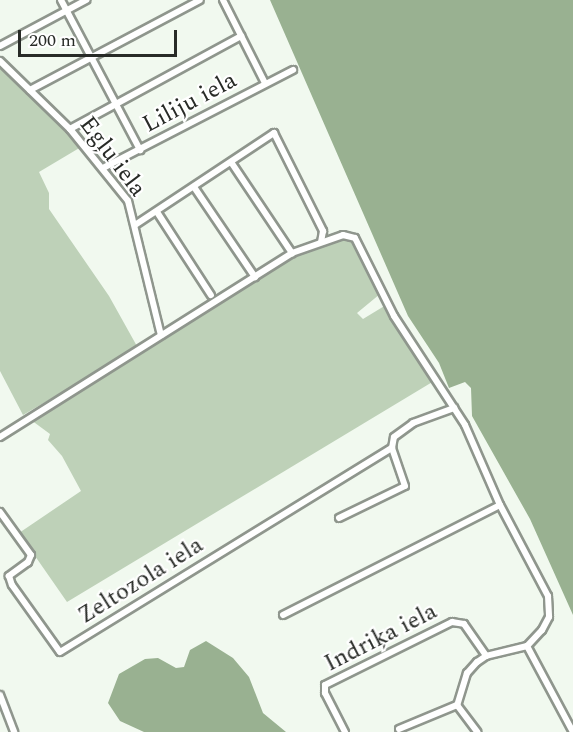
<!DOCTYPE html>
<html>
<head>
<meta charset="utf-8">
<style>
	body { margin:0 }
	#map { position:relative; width:573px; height:732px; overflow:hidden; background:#f1f9ef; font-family:Spectral,serif }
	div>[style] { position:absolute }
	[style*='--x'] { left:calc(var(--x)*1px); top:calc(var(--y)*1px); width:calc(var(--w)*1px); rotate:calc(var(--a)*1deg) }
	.green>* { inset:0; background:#bed1b8 }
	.water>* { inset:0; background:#99b191 }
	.roads { filter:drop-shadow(2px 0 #8f968d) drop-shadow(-2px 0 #8f968d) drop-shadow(0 2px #8f968d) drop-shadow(0 -2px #8f968d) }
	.street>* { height:6px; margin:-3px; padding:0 3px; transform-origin:3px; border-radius:3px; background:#fff }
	span { translate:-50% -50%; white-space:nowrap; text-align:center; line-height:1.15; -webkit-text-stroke:4.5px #fff; paint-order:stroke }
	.street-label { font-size:24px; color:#282b27 }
	.scale { position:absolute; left:18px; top:30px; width:159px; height:27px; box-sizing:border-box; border:3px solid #282b27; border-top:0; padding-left:8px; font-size:18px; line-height:21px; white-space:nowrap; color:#282b27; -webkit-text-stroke:4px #fff; paint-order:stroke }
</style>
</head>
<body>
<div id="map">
	<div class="green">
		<i style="clip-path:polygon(0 68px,81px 147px,39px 172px,49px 193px,49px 209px,109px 296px,138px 348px,23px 415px,0 371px)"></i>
		<i style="clip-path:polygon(343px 238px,359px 245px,380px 294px,357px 313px,363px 319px,386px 305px,434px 381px,67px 602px,19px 533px,81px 491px,62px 456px,48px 440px,50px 434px,31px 420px,306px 249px)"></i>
	</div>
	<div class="water">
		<i style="clip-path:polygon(270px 0,573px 0,573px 615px,530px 519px,472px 416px,471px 388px,465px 382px,449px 388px,439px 363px,408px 316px)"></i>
		<i style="clip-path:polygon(206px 641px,233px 658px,249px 677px,263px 713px,286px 732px,144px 732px,120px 721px,108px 703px,119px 674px,145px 659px,158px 658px,176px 668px,184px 667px,190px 650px)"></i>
	</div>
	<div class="roads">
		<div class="street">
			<i style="--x:61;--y:0;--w:170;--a:62.2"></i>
			<i style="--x:223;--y:0;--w:93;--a:63.2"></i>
			<i style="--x:0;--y:46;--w:98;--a:-28.1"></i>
			<i style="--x:0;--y:61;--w:98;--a:44.2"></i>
			<i style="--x:70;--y:129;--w:92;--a:51.1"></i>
			<i style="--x:128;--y:201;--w:138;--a:76.2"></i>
			<i style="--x:30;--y:90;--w:192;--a:-27.9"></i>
			<i style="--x:70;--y:129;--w:195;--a:-28.5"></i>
			<i style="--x:231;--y:162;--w:110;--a:56.2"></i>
			<i style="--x:103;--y:168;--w:214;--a:-27.3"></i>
			<i style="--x:194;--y:187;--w:109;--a:55.9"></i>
			<i style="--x:157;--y:212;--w:99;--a:57"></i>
			<i style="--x:135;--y:225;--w:167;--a:-33.5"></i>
			<i style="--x:274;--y:133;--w:110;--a:63.4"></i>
			<i style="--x:323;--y:231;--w:11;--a:100"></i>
			<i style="--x:0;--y:437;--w:345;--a:-32.2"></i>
			<i style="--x:292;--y:253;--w:54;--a:-19.4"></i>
			<i style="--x:343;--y:235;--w:12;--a:14"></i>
			<i style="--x:355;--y:238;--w:87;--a:63.4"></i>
			<i style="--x:394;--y:316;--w:130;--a:56.9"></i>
			<i style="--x:465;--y:425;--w:87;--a:66.4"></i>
			<i style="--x:500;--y:505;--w:103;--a:62.2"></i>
			<i style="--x:548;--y:596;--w:21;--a:87"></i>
			<i style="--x:549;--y:617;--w:15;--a:118"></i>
			<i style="--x:542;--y:630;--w:22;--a:133"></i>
			<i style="--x:527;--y:646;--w:42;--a:166.3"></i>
			<i style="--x:486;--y:656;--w:11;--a:146"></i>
			<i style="--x:477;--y:662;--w:15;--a:132"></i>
			<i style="--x:467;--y:673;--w:34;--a:107"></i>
			<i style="--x:392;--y:448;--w:11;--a:-80"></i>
			<i style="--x:394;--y:437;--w:24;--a:-36"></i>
			<i style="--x:413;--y:423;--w:44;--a:-20.1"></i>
			<i style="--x:0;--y:512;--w:53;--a:54.2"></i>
			<i style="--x:31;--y:555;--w:8;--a:113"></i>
			<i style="--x:28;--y:562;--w:24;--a:144"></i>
			<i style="--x:9;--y:576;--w:9;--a:72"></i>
			<i style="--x:12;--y:585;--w:82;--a:54.4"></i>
			<i style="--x:60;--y:652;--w:390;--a:-31.6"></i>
			<i style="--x:339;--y:518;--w:73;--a:-25.9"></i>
			<i style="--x:405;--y:486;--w:40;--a:-108.9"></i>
			<i style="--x:283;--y:615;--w:243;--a:-26.9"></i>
			<i style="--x:527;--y:646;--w:98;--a:61.9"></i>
			<i style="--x:0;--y:695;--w:40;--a:69"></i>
			<i style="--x:457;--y:705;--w:34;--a:53"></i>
			<i style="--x:399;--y:729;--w:63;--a:-22.5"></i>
			<i style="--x:345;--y:732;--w:44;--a:-117.1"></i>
			<i style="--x:325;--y:693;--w:8;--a:-90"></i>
			<i style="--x:325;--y:685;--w:142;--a:-26.4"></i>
			<i style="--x:452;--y:622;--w:12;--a:9"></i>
			<i style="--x:464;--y:624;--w:39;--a:55"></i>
		</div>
	</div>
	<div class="street-label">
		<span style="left:190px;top:103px;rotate:-28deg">Liliju iela</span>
		<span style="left:112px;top:157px;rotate:53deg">Egļu iela</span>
		<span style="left:141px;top:581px;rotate:-32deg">Zeltozola iela</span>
		<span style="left:381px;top:638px;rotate:-27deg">Indriķa iela</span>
	</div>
	<div class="scale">200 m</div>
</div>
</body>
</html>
